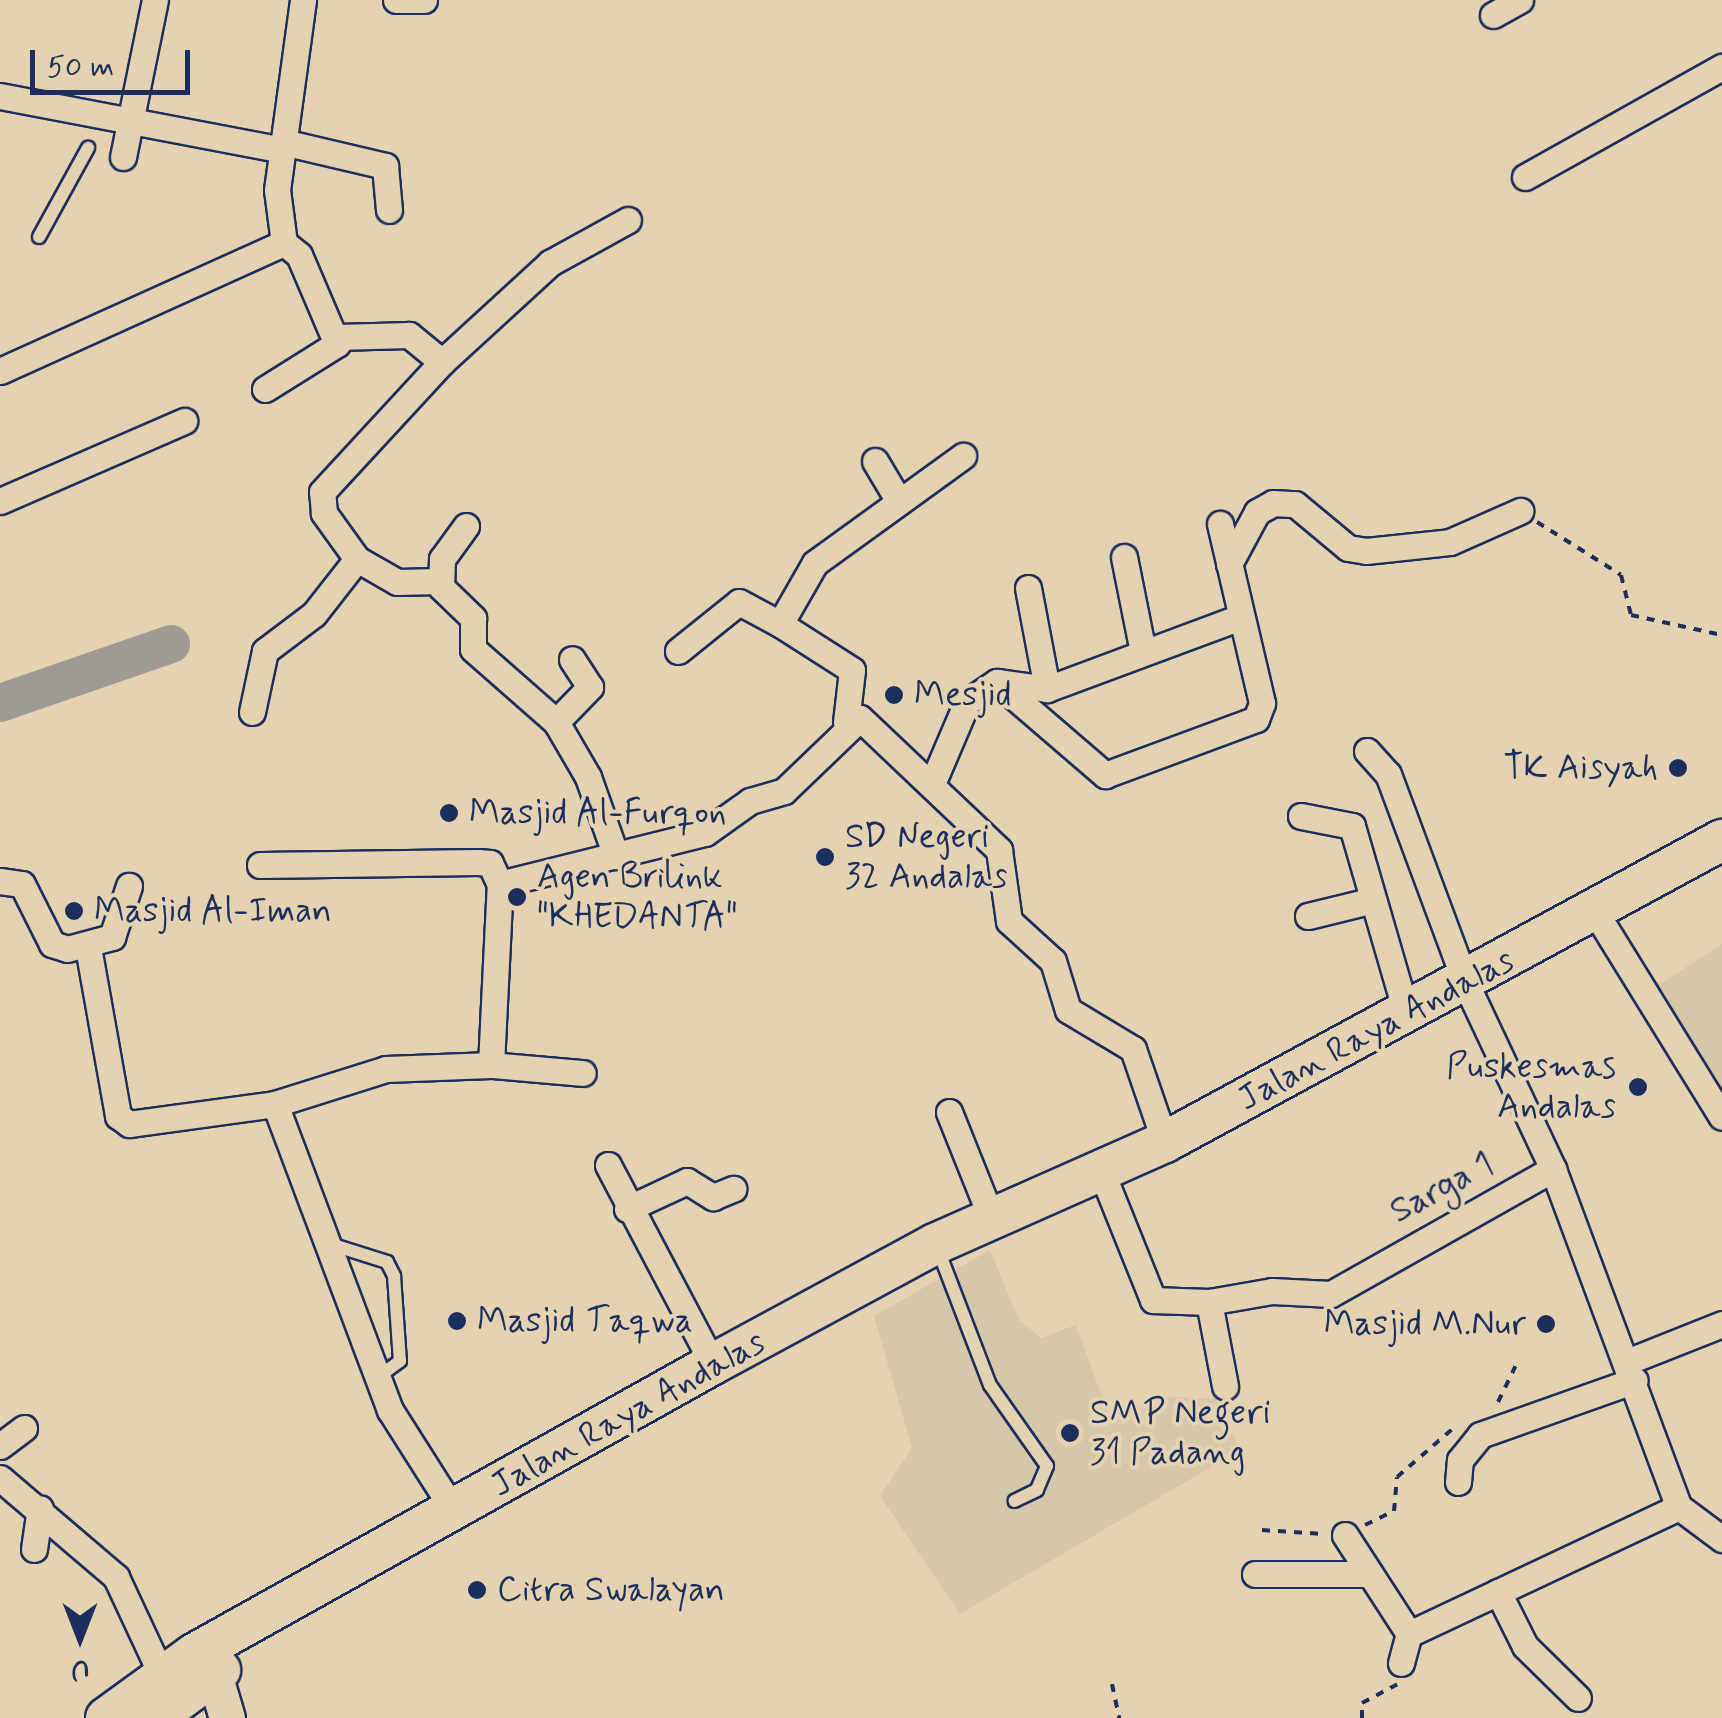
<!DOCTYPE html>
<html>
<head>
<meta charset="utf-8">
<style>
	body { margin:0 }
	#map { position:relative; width:1722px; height:1718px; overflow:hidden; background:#e5d2b0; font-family:Mynerve,sans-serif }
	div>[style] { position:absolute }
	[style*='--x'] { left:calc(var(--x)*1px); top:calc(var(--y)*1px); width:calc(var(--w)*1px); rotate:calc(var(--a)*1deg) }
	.built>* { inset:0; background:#d6c6aa }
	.river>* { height:38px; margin:-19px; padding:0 19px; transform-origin:19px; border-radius:19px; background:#a09a94 }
	.path>* { height:4px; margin-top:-2px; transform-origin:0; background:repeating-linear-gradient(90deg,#1b2f5e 0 8px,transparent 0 16px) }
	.roads { filter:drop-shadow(2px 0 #1b2f5e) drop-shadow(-2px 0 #1b2f5e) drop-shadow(0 2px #1b2f5e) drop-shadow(0 -2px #1b2f5e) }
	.lane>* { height:12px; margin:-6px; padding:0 6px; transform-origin:6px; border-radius:6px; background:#e5d2b0 }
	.street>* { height:25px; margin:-12.5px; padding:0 12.5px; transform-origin:12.5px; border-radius:12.5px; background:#e5d2b0 }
	.secondary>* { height:35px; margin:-17.5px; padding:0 17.5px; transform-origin:17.5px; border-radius:17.5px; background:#e5d2b0 }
	.primary>* { height:40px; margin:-20px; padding:0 20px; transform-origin:20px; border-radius:20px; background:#e5d2b0 }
	.dots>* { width:28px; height:28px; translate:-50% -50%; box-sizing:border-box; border:5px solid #e5d2b0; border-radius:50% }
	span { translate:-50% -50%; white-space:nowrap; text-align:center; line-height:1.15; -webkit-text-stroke:8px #e5d2b0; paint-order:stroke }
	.poi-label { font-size:35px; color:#1b2f5e }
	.left { translate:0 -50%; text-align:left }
	.right { translate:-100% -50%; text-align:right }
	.street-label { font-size:35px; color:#1b2f5e }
	.north { position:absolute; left:30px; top:1588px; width:100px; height:100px; -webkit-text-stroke:8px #e5d2b0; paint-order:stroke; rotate:180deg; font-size:28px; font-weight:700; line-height:40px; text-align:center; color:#1b2f5e }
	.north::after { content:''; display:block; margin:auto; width:35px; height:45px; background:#1b2f5e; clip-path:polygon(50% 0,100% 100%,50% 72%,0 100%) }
	.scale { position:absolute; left:30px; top:50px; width:160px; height:45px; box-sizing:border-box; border:5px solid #1b2f5e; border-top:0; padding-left:12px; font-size:30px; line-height:35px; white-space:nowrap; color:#1b2f5e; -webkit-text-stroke:8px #e5d2b0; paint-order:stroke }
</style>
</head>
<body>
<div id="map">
	<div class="built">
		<i style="clip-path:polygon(1722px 944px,1722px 1105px,1652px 989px)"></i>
		<i style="clip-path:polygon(990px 1250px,1019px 1320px,1041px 1338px,1076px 1325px,1109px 1416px,1155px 1396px,1216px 1399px,1240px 1450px,960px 1614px,880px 1496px,912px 1448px,874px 1316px)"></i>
	</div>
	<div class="river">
		<i style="--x:0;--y:703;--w:181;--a:-19"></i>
	</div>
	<div class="path">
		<i style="--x:1537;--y:522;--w:99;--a:32.2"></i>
		<i style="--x:1621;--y:575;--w:41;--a:76"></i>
		<i style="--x:1631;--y:615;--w:93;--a:12.4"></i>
		<i style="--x:1498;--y:1402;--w:46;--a:-64"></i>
		<i style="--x:1365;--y:1525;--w:32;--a:-26"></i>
		<i style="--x:1394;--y:1511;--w:34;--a:-85"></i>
		<i style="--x:1397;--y:1477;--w:79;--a:-40.9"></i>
		<i style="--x:1262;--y:1530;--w:61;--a:3.8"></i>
		<i style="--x:1112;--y:1684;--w:35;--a:78"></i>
		<i style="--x:1362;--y:1718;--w:15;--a:-90"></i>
		<i style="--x:1362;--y:1703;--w:40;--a:-28"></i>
	</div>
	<div class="roads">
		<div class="lane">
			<i style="--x:39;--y:237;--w:102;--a:-61.2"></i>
			<i style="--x:330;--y:1244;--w:60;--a:17.5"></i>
			<i style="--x:387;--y:1262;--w:16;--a:63"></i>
			<i style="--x:394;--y:1276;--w:85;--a:86"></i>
			<i style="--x:400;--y:1361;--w:27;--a:144"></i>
			<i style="--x:942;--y:1260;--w:134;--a:69"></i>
			<i style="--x:990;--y:1385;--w:99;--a:54.9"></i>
			<i style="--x:1047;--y:1466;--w:26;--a:113"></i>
			<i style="--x:1037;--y:1490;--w:25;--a:154"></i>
		</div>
		<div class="street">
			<i style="--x:396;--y:0;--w:28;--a:0"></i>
			<i style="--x:1493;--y:15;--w:31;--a:-29"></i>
			<i style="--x:0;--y:96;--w:287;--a:10.8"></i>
			<i style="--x:283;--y:142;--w:105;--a:13.2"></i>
			<i style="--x:385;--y:166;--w:44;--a:84.8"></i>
			<i style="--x:123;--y:157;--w:160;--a:-78.5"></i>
			<i style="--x:1525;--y:177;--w:226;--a:-29.2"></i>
			<i style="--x:442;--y:362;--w:147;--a:-42.5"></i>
			<i style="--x:550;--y:263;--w:89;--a:-28.9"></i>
			<i style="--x:0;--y:371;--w:312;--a:-24.3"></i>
			<i style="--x:284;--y:243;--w:53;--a:-97.5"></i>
			<i style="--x:277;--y:190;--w:192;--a:-82.2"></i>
			<i style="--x:265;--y:389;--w:85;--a:-32"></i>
			<i style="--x:337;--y:344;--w:97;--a:-113.1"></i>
			<i style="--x:299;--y:255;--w:19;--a:-141"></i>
			<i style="--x:875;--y:461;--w:43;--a:59.3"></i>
			<i style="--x:0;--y:501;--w:201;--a:-23.5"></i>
			<i style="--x:466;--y:526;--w:41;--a:126"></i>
			<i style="--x:442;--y:559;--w:28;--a:92"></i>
			<i style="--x:441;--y:587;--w:45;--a:44.1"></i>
			<i style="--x:473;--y:618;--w:31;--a:90"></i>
			<i style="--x:473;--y:649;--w:111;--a:41.3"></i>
			<i style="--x:556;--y:722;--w:64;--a:59.8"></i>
			<i style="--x:588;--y:777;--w:84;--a:70.5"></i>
			<i style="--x:1124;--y:557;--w:97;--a:78.7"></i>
			<i style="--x:357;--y:559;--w:46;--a:29.9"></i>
			<i style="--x:397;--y:582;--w:42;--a:-1.4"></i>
			<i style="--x:1229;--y:564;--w:59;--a:-61.7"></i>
			<i style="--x:1257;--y:512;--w:18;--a:-29"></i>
			<i style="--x:1273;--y:503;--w:22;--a:3"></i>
			<i style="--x:1295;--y:504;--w:69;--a:39.7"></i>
			<i style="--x:1348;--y:548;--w:18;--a:9"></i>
			<i style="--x:1366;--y:551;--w:84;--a:-6.1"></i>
			<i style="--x:1450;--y:542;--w:77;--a:-23.9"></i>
			<i style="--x:1028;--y:588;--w:103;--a:79.3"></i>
			<i style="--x:678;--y:651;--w:78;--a:-38.8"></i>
			<i style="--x:739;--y:602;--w:47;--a:28.2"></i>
			<i style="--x:997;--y:682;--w:143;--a:40.7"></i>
			<i style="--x:1105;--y:775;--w:161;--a:-20.3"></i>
			<i style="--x:1256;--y:719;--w:17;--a:-69"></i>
			<i style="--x:1262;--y:703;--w:184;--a:-103.2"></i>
			<i style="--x:252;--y:712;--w:62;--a:-78"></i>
			<i style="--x:265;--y:651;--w:61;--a:-37.1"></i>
			<i style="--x:314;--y:614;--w:70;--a:-52"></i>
			<i style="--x:357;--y:559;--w:57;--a:-125.7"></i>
			<i style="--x:324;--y:513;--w:21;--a:-95"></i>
			<i style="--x:322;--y:492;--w:177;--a:-47.3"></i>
			<i style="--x:442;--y:362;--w:43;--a:-140.7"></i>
			<i style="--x:409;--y:335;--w:72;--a:178.4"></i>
			<i style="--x:556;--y:722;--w:49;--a:-45.8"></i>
			<i style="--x:590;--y:687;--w:33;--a:-123"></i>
			<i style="--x:846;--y:722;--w:52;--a:-83.4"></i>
			<i style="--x:852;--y:670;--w:85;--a:-147.4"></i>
			<i style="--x:780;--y:624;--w:70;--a:-60.2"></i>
			<i style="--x:815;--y:563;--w:183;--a:-35.9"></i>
			<i style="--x:1367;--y:751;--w:31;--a:48"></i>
			<i style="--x:1388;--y:774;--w:224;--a:69.6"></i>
			<i style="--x:1466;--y:984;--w:204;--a:64.8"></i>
			<i style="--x:1553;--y:1169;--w:361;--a:69.6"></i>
			<i style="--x:1679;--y:1507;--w:54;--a:36.7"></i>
			<i style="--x:932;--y:784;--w:89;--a:-66.9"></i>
			<i style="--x:967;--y:702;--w:36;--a:-34"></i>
			<i style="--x:997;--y:682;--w:50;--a:8"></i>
			<i style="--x:1047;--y:689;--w:207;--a:-20.4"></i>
			<i style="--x:1301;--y:816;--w:52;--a:11.1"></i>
			<i style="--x:1352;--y:826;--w:197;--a:73.8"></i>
			<i style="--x:260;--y:865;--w:218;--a:-0.8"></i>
			<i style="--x:478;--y:862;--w:12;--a:5"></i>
			<i style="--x:490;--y:863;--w:23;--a:65"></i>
			<i style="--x:0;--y:881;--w:22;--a:8"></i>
			<i style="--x:22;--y:884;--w:67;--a:63.4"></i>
			<i style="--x:52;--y:944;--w:16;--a:18"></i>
			<i style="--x:67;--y:949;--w:47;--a:-14.9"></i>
			<i style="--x:112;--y:937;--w:54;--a:-71.6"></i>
			<i style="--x:1594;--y:910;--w:243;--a:58.3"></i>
			<i style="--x:1308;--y:916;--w:67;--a:-13.8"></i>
			<i style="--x:88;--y:947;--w:172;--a:79.9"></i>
			<i style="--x:118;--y:1116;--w:14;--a:36"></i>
			<i style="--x:129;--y:1124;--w:147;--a:-7.8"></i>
			<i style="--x:275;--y:1104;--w:116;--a:-17.5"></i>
			<i style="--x:386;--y:1069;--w:105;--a:-2.2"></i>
			<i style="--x:491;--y:1065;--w:181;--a:-87.2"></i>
			<i style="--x:500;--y:884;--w:211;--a:-14"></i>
			<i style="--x:705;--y:833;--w:55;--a:-35.4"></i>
			<i style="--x:750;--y:801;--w:35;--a:-16"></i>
			<i style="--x:784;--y:791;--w:105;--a:-43.8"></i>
			<i style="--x:860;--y:718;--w:192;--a:43.5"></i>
			<i style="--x:999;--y:850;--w:72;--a:82"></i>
			<i style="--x:1009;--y:921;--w:59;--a:42.3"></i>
			<i style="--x:1053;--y:961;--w:51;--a:73"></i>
			<i style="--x:1068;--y:1010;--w:76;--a:31"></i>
			<i style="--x:1133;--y:1049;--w:98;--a:71"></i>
			<i style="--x:491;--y:1065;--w:92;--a:5"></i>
			<i style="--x:275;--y:1104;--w:327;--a:69.4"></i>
			<i style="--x:390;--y:1410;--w:120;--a:57.6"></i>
			<i style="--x:949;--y:1112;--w:113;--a:68.2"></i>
			<i style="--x:608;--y:1165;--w:225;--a:62.2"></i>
			<i style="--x:1102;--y:1173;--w:137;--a:68.1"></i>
			<i style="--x:1153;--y:1300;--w:56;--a:2"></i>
			<i style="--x:1209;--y:1302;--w:64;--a:-9.9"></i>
			<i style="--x:1272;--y:1291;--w:59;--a:2.9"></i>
			<i style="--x:1331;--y:1294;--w:255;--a:-29.4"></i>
			<i style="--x:627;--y:1209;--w:66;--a:-25"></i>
			<i style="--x:687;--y:1181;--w:31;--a:32"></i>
			<i style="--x:713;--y:1197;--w:22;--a:-22"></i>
			<i style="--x:1209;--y:1302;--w:86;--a:79.2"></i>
			<i style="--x:1629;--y:1361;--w:100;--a:-21.7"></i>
			<i style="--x:0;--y:1446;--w:30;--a:-37"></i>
			<i style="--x:0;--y:1478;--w:153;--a:40.5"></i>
			<i style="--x:116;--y:1577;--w:111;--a:65"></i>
			<i style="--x:1458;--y:1482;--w:22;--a:-85"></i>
			<i style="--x:1460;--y:1460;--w:32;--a:-51"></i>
			<i style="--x:1480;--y:1435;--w:164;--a:-19.5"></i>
			<i style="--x:1345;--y:1535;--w:118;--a:57.1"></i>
			<i style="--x:34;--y:1549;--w:41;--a:-81.7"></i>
			<i style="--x:1255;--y:1574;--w:115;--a:0"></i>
			<i style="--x:1498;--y:1592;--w:60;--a:63.4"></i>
			<i style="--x:1525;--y:1646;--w:74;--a:44.5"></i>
			<i style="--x:1401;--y:1663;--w:30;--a:-75"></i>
			<i style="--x:1409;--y:1634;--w:298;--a:-25.2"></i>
		</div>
		<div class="secondary">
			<i style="--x:214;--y:1674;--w:46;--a:73.5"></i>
		</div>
		<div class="primary">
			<i style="--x:106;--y:1718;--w:109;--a:-36"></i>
			<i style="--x:194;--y:1654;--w:595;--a:-29.2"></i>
			<i style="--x:713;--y:1364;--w:252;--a:-28.4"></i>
			<i style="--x:935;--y:1244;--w:252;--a:-23.9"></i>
			<i style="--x:1165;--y:1142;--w:634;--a:-28.47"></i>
			<i style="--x:155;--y:1718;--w:81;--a:-36.4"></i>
		</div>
	</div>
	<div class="dots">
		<i style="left:894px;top:695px;background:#1b2f5e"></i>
		<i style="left:1678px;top:768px;background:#1b2f5e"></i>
		<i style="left:449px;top:813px;background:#1b2f5e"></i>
		<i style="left:825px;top:857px;background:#1b2f5e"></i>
		<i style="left:517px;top:897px;background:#1b2f5e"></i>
		<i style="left:74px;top:911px;background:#1b2f5e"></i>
		<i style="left:1638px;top:1087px;background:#1b2f5e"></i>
		<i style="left:457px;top:1321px;background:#1b2f5e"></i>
		<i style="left:1546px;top:1324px;background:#1b2f5e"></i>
		<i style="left:1070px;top:1433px;background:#1b2f5e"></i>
		<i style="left:477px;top:1590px;background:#1b2f5e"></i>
	</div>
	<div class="poi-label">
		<span class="left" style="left:914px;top:695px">Mesjid</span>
		<span class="right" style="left:1658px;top:768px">TK Aisyah</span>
		<span class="left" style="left:469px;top:813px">Masjid Al-Furqon</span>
		<span class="left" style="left:845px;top:857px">SD Negeri<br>32 Andalas</span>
		<span class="left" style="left:537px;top:897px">Agen Brilink<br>"KHEDANTA"</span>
		<span class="left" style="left:94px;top:911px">Masjid Al-Iman</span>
		<span class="right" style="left:1616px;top:1087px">Puskesmas<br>Andalas</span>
		<span class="left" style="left:477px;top:1321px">Masjid Taqwa</span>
		<span class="right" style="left:1526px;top:1324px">Masjid M.Nur</span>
		<span class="left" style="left:1090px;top:1433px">SMP Negeri<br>31 Padang</span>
		<span class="left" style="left:497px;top:1590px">Citra Swalayan</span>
	</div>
	<div class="street-label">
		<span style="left:1376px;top:1030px;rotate:-28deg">Jalan Raya Andalas</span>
		<span style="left:1442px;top:1188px;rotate:-28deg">Sarga 1</span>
		<span style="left:628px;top:1414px;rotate:-29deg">Jalan Raya Andalas</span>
	</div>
	<div class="north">U</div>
	<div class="scale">50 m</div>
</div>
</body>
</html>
